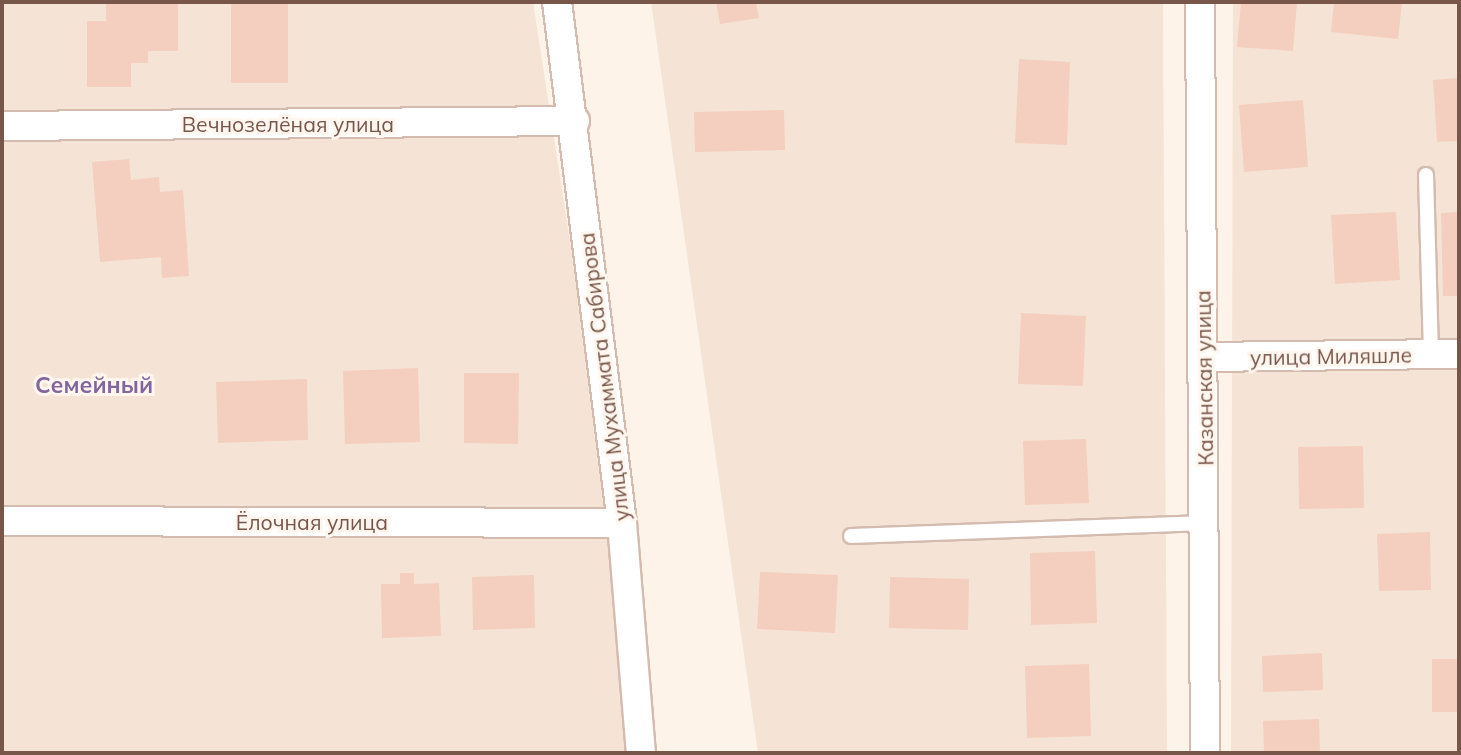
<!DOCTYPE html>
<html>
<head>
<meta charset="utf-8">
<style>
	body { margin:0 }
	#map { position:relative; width:1461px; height:755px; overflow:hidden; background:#fdf3e8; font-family:Mulish,sans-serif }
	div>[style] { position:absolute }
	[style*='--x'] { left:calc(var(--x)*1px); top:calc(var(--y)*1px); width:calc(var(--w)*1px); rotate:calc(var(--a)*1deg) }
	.residential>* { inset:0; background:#f5e4d6 }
	.building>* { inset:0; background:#f4cebe }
	.roads { filter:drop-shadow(2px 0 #d3bbaf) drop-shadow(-2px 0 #d3bbaf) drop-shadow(0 2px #d3bbaf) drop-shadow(0 -2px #d3bbaf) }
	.lane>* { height:14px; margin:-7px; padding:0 7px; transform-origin:7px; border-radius:7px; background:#fff }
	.street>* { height:28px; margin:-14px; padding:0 14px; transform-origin:14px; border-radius:14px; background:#fff }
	span { translate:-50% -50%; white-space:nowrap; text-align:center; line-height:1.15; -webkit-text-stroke:6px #fff7ef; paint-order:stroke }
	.street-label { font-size:21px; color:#79564a }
	.neighbourhood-label { font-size:23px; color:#84669c; font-weight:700 }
	.frame { position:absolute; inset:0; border:4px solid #79564a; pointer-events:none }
</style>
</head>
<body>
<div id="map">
	<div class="residential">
		<i style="clip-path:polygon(2px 2px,533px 2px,649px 753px,2px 753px)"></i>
		<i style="clip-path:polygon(651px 2px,1163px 2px,1167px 753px,758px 753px)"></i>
		<i style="clip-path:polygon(1233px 2px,1459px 2px,1459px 753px,1231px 753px)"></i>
	</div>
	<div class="building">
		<i style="clip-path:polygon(106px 2px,178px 2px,178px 51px,148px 51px,148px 63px,131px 63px,131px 87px,87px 87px,87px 21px,106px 21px)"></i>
		<i style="clip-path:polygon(231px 2px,288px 2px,288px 83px,231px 83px)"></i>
		<i style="clip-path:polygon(716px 2px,756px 2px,759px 18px,720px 24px)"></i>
		<i style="clip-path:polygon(1241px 2px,1297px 2px,1293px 51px,1237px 47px)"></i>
		<i style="clip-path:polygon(1334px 2px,1402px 2px,1398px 39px,1331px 32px)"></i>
		<i style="clip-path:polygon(1019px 59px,1070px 62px,1067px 145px,1015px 143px)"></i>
		<i style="clip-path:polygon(1459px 78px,1459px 141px,1437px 142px,1433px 80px)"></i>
		<i style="clip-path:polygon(1303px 100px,1308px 167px,1244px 172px,1239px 105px)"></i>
		<i style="clip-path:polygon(784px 110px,785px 150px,695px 152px,694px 112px)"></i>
		<i style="clip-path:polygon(129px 159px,131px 180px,159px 177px,160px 192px,183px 190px,189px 276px,162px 278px,161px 257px,100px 262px,92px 162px)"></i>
		<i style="clip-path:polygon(1396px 212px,1400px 280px,1335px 284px,1331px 215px)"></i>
		<i style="clip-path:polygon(1459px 212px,1459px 296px,1443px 296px,1441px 213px)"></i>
		<i style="clip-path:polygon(1021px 313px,1086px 316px,1083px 386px,1018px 384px)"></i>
		<i style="clip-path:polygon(418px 368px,420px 442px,345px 444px,343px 371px)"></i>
		<i style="clip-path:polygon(464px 373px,519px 373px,518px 444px,464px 443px)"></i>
		<i style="clip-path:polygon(307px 379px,308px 440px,218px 443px,216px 382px)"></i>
		<i style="clip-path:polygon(1086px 439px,1089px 503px,1025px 505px,1023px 441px)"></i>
		<i style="clip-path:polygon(1363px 446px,1364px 508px,1299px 509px,1298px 447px)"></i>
		<i style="clip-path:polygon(1430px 532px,1431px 590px,1379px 591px,1377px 534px)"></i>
		<i style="clip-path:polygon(1095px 551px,1097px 623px,1031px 625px,1030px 553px)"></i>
		<i style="clip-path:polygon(760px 572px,838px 575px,835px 633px,757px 629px)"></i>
		<i style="clip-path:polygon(400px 573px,414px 573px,414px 584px,439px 583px,441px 636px,382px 638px,381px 584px,400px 584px)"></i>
		<i style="clip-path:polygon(534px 575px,535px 628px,473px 630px,472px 577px)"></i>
		<i style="clip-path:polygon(890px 577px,969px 579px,968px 630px,889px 628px)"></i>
		<i style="clip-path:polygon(1322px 653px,1323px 690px,1263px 692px,1262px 656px)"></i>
		<i style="clip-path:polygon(1432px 659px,1459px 659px,1459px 712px,1432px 712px)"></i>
		<i style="clip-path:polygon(1089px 664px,1091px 736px,1027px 738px,1025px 666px)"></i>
		<i style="clip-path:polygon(1319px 719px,1320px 753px,1264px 753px,1263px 721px)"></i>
	</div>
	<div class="roads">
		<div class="lane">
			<i style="--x:1426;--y:175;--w:179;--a:88.4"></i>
			<i style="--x:851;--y:536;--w:355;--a:-2.1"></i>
		</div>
		<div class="street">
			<i style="--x:557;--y:2;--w:525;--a:82.89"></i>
			<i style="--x:622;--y:523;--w:231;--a:85.3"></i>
			<i style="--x:1200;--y:2;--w:751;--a:89.62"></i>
			<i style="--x:2;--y:126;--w:573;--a:-0.5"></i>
			<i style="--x:1203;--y:357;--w:256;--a:-0.7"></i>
			<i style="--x:2;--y:521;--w:620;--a:0.18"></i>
		</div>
	</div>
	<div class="street-label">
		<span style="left:288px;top:124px">Вечнозелёная улица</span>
		<span style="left:1331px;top:356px;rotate:-1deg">улица Миляшле</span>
		<span style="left:604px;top:377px;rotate:-97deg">улица Мухаммата Сабирова</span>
		<span style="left:1204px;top:378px;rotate:-91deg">Казанская улица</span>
		<span style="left:312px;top:522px">Ёлочная улица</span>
	</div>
	<div class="neighbourhood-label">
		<span style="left:94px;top:385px">Семейный</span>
	</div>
	<div class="frame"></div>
</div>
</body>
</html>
